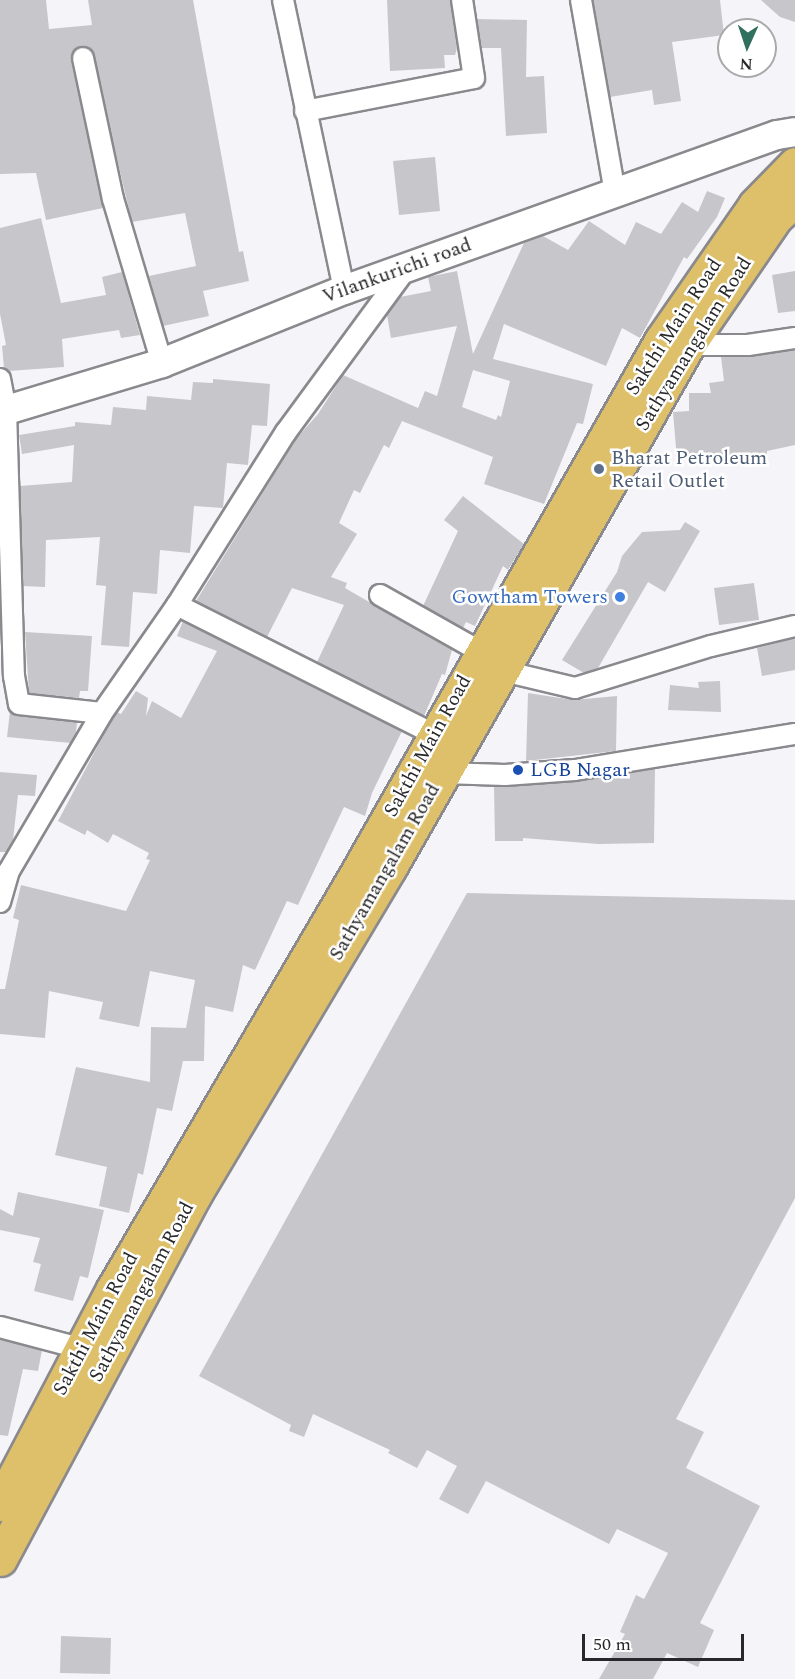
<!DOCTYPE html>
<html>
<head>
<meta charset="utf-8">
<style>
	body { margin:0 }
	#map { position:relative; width:795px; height:1679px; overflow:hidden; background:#f5f5f9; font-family:Spectral,serif }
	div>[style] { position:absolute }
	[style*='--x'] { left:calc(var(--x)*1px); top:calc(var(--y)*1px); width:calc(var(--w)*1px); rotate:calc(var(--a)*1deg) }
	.building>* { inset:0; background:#c7c7cb }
	.roads { filter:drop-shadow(2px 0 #8a898d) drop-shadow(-2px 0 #8a898d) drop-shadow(0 2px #8a898d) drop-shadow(0 -2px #8a898d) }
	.minor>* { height:20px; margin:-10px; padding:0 10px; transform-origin:10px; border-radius:10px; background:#fff }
	.secondary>* { height:28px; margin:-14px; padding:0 14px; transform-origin:14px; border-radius:14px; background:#fff }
	.trunk>* { height:33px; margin:-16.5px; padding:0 16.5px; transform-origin:16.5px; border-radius:16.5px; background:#dfc06a }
	.dots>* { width:16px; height:16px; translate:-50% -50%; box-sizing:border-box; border:3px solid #fff; border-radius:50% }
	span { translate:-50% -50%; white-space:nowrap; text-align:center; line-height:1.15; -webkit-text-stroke:5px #fff; paint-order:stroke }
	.street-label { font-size:20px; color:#282729 }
	.service-label { font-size:20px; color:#4e5e75 }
	.left { translate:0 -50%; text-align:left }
	.shop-label { font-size:20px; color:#366cbe }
	.right { translate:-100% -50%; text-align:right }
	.transit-label { font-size:20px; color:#164399 }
	.north { position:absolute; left:717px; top:18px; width:60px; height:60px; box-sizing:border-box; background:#fff; border:2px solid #a9a9a9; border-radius:50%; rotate:183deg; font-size:16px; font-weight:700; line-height:24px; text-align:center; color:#282729 }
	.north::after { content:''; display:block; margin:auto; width:21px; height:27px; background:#31705e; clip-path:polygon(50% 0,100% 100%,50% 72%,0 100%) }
	.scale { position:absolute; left:582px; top:1634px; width:162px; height:27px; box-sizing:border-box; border:3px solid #282729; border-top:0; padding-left:8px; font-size:18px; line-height:21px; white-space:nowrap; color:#282729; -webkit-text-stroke:4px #fff; paint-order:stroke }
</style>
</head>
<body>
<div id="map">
	<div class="building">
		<i style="clip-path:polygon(0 0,46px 0,49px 29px,92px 25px,88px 0,193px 0,239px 252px,243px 251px,249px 281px,203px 291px,209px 316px,163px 326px,149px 276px,196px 266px,185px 213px,132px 222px,91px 50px,80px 46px,71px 60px,103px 208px,46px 220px,36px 173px,0 174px)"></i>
		<i style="clip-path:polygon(387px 0,450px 0,457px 48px,455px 55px,444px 55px,445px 68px,390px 71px)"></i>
		<i style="clip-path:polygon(593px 0,720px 0,724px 35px,672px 42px,681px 101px,654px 105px,652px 90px,610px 97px)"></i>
		<i style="clip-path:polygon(761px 0,795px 0,795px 22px,780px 17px)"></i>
		<i style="clip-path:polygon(477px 19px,527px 20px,526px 77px,544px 76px,547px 133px,506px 136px,501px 48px,482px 48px)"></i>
		<i style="clip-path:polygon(435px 157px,440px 211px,399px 215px,393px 161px)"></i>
		<i style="clip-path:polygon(evenodd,707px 191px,725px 198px,717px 217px,687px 259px,684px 257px,640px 338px,622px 328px,606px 366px,504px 324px,493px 359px,593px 384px,583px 424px,577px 423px,544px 504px,484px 484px,493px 457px,402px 421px,389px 448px,384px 445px,360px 493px,354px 490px,339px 523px,357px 534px,331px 577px,347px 583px,345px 588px,452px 650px,445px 675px,442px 674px,424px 716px,317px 662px,344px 605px,292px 588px,267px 637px,196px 601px,296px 439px,318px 414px,343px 375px,418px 408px,425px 391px,437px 396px,457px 326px,391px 338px,387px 315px,400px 297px,431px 291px,428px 277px,457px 271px,473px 354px,524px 243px,543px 236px,568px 250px,589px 221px,625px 245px,636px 222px,661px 234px,682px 202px,698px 212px,707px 191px,473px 370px,510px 381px,501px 417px,498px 415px,496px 420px,462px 407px,473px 370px)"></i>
		<i style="clip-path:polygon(41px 218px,61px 303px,106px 295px,102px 277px,122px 272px,140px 335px,121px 338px,119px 330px,62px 339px,64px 367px,9px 371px,4px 368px,2px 346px,6px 345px,0 314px,0 228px)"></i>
		<i style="clip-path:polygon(795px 271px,795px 311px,778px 313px,772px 275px)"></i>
		<i style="clip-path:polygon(795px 350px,795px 445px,767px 451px,767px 465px,734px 465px,734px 456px,677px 460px,673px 412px,689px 411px,689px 393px,711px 393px,709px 383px,724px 381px,721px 357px)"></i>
		<i style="clip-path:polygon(213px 379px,270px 384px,267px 426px,252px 425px,248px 465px,227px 463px,223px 508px,194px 506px,190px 553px,160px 550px,157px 594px,133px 592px,129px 647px,101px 645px,106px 586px,96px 585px,100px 537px,46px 540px,45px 587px,23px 586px,20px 486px,72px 482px,74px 445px,22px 454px,19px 435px,75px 426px,75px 422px,111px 425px,113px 407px,146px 410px,147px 396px,191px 400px,193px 382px,213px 383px)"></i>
		<i style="clip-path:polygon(463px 496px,524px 544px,508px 570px,503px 566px,475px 626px,466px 622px,463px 628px,423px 606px,458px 531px,444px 520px)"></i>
		<i style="clip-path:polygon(685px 522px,700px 531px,665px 592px,648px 582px,598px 668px,584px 673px,562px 660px,617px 572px,622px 556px,642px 532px,680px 530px)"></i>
		<i style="clip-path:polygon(754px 583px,759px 620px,719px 625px,714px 588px)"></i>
		<i style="clip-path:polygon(183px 621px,402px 731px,372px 793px,365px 816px,344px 807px,298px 905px,287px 901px,255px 970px,243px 965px,233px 1012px,205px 1006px,204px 1061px,183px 1061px,172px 1111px,157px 1108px,143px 1175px,138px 1173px,129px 1213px,99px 1206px,107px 1167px,55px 1155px,76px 1067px,150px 1082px,151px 1027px,186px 1028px,195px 980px,150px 971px,139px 1027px,99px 1019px,103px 1002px,49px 991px,45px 1038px,0 1034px,0 989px,5px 989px,19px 920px,13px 918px,21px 885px,126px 911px,150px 860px,146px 859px,149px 853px,113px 834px,108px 843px,87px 830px,85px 835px,58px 821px,112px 719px,117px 712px,121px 714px,136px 691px,148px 698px,146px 716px,152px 701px,181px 718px,217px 651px,177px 636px)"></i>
		<i style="clip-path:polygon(25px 632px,92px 636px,88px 691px,80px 691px,79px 698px,29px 693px)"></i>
		<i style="clip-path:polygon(795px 638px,795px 670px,762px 676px,757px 648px)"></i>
		<i style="clip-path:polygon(720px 681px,721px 712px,668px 710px,670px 685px,699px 688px,698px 682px)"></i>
		<i style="clip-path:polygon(528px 693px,573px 700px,617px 696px,616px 751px,526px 761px)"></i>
		<i style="clip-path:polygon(10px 711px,18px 716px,77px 722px,76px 733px,71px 743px,7px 737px)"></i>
		<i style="clip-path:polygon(655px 769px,654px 843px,598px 844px,523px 838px,523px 841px,495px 841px,494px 787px,576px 782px)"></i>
		<i style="clip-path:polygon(0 772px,37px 775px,35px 796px,18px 795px,13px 840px,6px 852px,0 852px)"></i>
		<i style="clip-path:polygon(467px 893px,795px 900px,795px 1198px,676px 1419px,704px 1432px,686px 1468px,760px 1506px,700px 1623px,714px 1630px,698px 1667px,667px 1653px,653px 1679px,599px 1679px,625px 1634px,620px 1632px,636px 1595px,644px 1599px,668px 1553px,617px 1529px,609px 1544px,486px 1481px,468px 1514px,439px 1499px,457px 1466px,427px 1450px,417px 1468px,388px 1453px,390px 1450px,313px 1414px,304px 1437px,289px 1431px,291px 1425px,199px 1376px)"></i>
		<i style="clip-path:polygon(18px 1192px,104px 1210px,88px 1278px,80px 1276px,73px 1301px,34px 1291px,41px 1264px,33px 1262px,40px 1238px,0 1230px,0 1209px,13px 1216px)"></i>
		<i style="clip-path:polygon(0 1339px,42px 1350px,38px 1371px,23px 1369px,8px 1436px,0 1435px)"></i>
		<i style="clip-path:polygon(61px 1636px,111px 1638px,110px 1674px,60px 1673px)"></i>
	</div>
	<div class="roads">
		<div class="minor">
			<i style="--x:283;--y:0;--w:296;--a:78.1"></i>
			<i style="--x:581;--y:0;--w:196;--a:80"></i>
			<i style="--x:83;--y:58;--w:144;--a:78"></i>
			<i style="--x:113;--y:199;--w:171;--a:73.4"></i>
			<i style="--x:305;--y:111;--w:172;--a:-11"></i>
			<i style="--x:474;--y:78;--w:79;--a:-98.7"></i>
			<i style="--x:688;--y:345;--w:60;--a:0"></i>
			<i style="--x:748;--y:345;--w:48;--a:-8.5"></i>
			<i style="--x:0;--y:379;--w:32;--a:79"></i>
			<i style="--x:6;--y:410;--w:266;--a:88.3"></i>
			<i style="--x:14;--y:676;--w:28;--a:80"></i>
			<i style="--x:19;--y:704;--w:83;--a:6.2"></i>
			<i style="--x:380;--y:595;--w:116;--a:29.4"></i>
			<i style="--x:481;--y:652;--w:25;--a:45"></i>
			<i style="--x:499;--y:670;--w:78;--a:13.3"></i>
			<i style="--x:575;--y:688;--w:142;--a:-17.2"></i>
			<i style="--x:711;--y:646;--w:86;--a:-13.4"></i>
			<i style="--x:177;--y:605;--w:288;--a:26.7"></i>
			<i style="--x:443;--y:773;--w:62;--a:1.8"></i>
			<i style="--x:505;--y:775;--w:70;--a:-4.1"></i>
			<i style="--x:575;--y:770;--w:223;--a:-9.3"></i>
			<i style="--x:0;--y:902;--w:32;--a:-74"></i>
			<i style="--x:9;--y:871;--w:183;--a:-59.5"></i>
			<i style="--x:102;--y:713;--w:131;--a:-55.2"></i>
			<i style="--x:177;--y:605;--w:204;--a:-57.8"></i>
			<i style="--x:286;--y:432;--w:205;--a:-53.7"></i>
			<i style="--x:0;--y:1327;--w:86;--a:14.8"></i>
		</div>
		<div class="secondary">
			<i style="--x:0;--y:412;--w:169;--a:-16.8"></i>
			<i style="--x:162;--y:363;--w:196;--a:-21.9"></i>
			<i style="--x:344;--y:290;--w:460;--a:-19.7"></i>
			<i style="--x:777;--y:135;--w:18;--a:-9"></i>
		</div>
		<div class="trunk">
			<i style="--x:0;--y:1504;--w:243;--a:-62.3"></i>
			<i style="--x:113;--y:1289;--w:498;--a:-59.6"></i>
			<i style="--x:365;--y:859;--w:597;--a:-60.26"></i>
			<i style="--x:661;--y:341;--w:165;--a:-55.3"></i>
			<i style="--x:755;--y:205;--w:57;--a:-45.7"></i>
			<i style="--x:0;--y:1559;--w:414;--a:-61.9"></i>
			<i style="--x:195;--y:1194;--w:381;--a:-59.2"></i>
			<i style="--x:390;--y:867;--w:601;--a:-60.28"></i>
			<i style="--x:688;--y:345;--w:155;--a:-55.5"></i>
			<i style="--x:776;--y:217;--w:25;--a:-42"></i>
		</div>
	</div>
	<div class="dots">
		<i style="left:599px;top:469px;background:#5c6f8a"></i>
		<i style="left:620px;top:597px;background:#3f7fe0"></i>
		<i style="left:518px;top:770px;background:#1a4fb4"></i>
	</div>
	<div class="street-label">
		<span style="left:397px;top:271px;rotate:-20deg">Vilankurichi road</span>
		<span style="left:674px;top:327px;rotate:-57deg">Sakthi Main Road</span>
		<span style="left:694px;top:344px;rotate:-58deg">Sathyamangalam Road</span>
		<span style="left:428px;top:746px;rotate:-61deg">Sakthi Main Road</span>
		<span style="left:385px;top:872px;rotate:-60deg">Sathyamangalam Road</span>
		<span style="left:142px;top:1292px;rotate:-62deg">Sathyamangalam Road</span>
		<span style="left:96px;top:1324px;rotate:-62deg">Sakthi Main Road</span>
	</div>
	<div class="service-label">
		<span class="left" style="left:611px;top:470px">Bharat Petroleum<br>Retail Outlet</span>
	</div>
	<div class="shop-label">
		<span class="right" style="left:608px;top:597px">Gowtham Towers</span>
	</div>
	<div class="transit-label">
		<span class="left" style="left:530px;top:770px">LGB Nagar</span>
	</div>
	<div class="north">N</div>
	<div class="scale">50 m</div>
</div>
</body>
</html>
